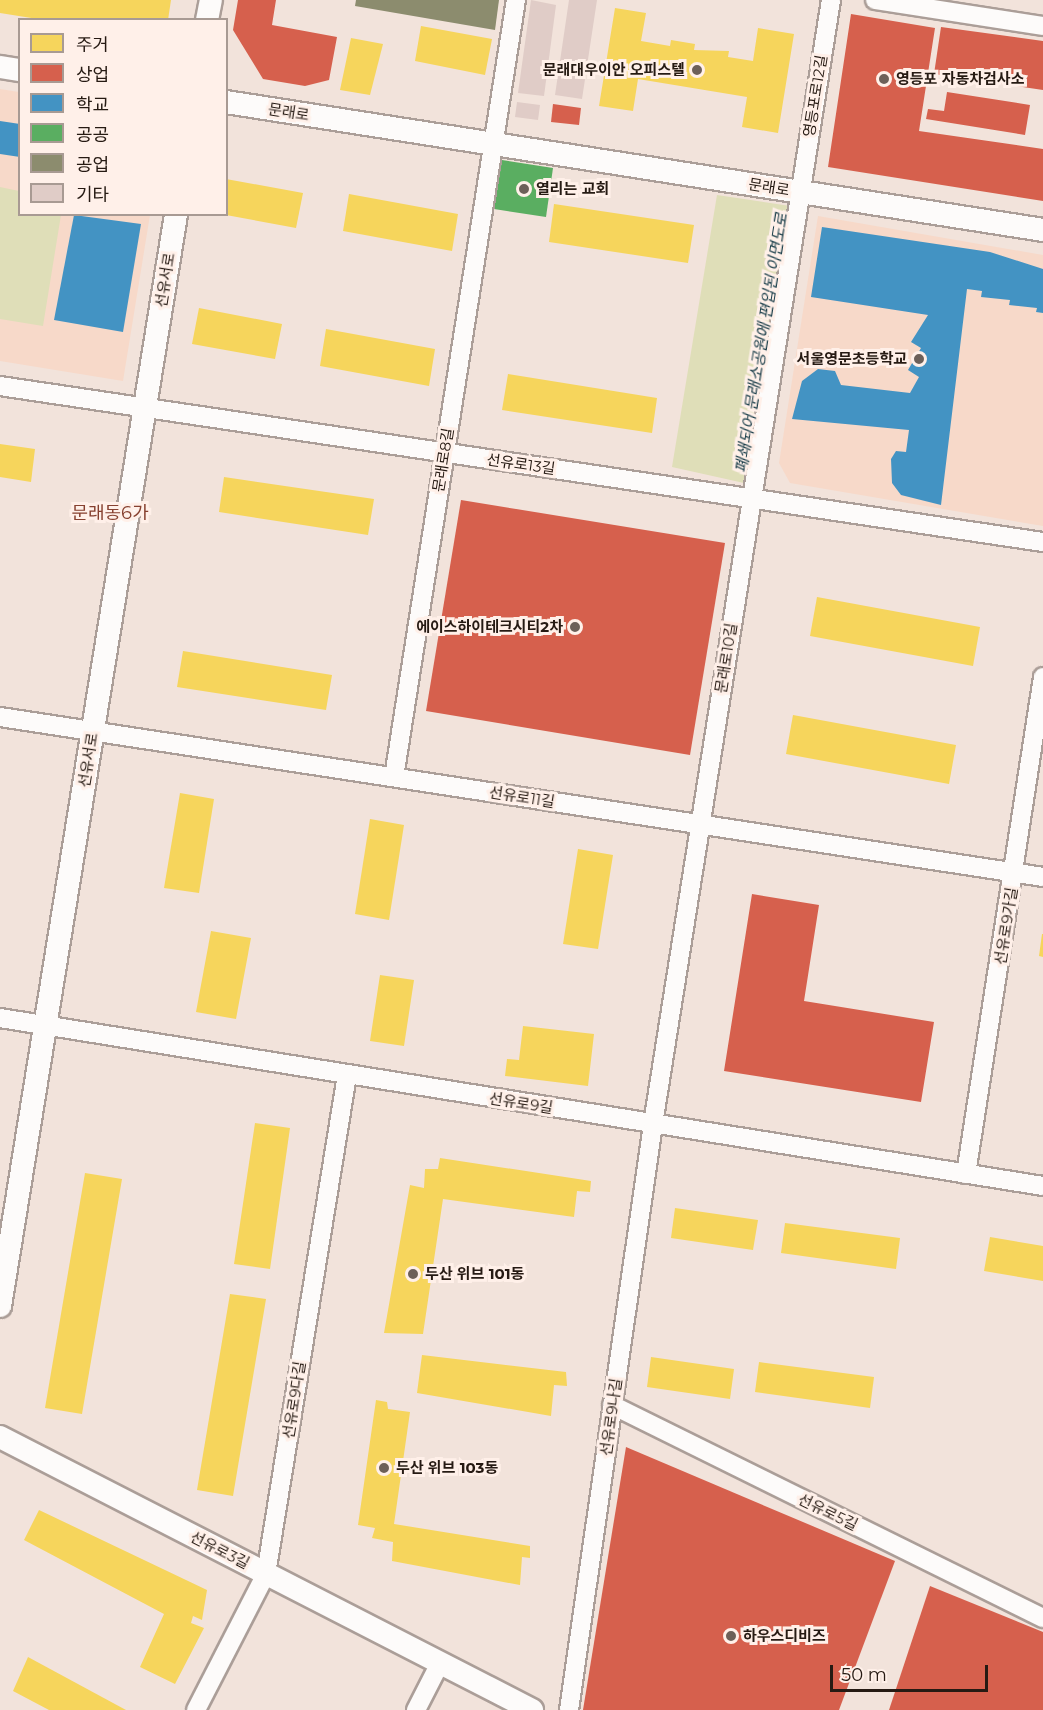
<!DOCTYPE html>
<html>
<head>
<meta charset="utf-8">
<style>
	body { margin:0 }
	#map { position:relative; width:1043px; height:1710px; overflow:hidden; background:#f2e3db; font-family:Montserrat,"Noto Sans KR",sans-serif }
	div>[style] { position:absolute }
	[style*='--x'] { left:calc(var(--x)*1px); top:calc(var(--y)*1px); width:calc(var(--w)*1px); rotate:calc(var(--a)*1deg) }
	.built>* { inset:0; background:#f7d9c9 }
	.green>* { inset:0; background:#dfdeb8 }
	.homes>* { inset:0; background:#f6d55c }
	.shops>* { inset:0; background:#d6604d }
	.schools>* { inset:0; background:#4393c3 }
	.public>* { inset:0; background:#5aae61 }
	.industry>* { inset:0; background:#8c8c6e }
	.building>* { inset:0; background:#e0ccc7 }
	.roads { filter:drop-shadow(2px 0 #ab9e98) drop-shadow(-2px 0 #ab9e98) drop-shadow(0 2px #ab9e98) drop-shadow(0 -2px #ab9e98) }
	.minor>* { height:18px; margin:-9px; padding:0 9px; transform-origin:9px; border-radius:9px; background:#fdfbfa }
	.tertiary>* { height:22px; margin:-11px; padding:0 11px; transform-origin:11px; border-radius:11px; background:#fdfbfa }
	.dots>* { width:16px; height:16px; translate:-50% -50%; box-sizing:border-box; border:3px solid #fff0e9; border-radius:50% }
	span { translate:-50% -50%; white-space:nowrap; text-align:center; line-height:1.15; -webkit-text-stroke:6px #fff0e9; paint-order:stroke }
	.poi-label { font-size:15px; color:#261a13; font-weight:700 }
	.right { translate:-100% -50%; text-align:right }
	.left { translate:0 -50%; text-align:left }
	.street-label { font-size:15px; color:#261a13 }
	.water-label { font-size:16px; color:#193d49; font-style:italic }
	.quarter-label { font-size:18px; color:#86402f }
	.legend { position:absolute; left:18px; top:18px; width:210px; height:198px; box-sizing:border-box; background:#fff0e9; border:2px solid #a89a93; margin:0; padding:8px 10px; list-style:none; font-size:18px; color:#261a13 }
	.legend li { display:flex; align-items:center; gap:12px; height:30px }
	.legend b { width:30px; border:2px solid #a89a93 }
	.scale { position:absolute; left:830px; top:1665px; width:158px; height:27px; box-sizing:border-box; border:3px solid #261a13; border-top:0; padding-left:8px; font-size:18px; line-height:21px; white-space:nowrap; color:#261a13; -webkit-text-stroke:4px #fff0e9; paint-order:stroke }
</style>
</head>
<body>
<div id="map">
	<div class="built">
		<i style="clip-path:polygon(0 89px,19px 92px,20px 214px,150px 215px,123px 381px,0 361px)"></i>
		<i style="clip-path:polygon(818px 216px,1043px 255px,1043px 526px,790px 483px,779px 463px)"></i>
	</div>
	<div class="green">
		<i style="clip-path:polygon(0 187px,19px 191px,20px 214px,61px 215px,43px 326px,0 319px)"></i>
		<i style="clip-path:polygon(717px 195px,790px 206px,744px 483px,672px 467px)"></i>
	</div>
	<div class="homes">
		<i style="clip-path:polygon(0 0,171px 0,168px 20px,44px 20px,0 13px)"></i>
		<i style="clip-path:polygon(615px 8px,646px 13px,641px 41px,670px 46px,671px 40px,695px 44px,694px 50px,729px 51px,728px 57px,753px 61px,758px 28px,794px 34px,778px 133px,742px 127px,747px 97px,638px 79px,633px 111px,599px 106px)"></i>
		<i style="clip-path:polygon(421px 26px,492px 39px,485px 75px,415px 61px)"></i>
		<i style="clip-path:polygon(351px 38px,383px 44px,370px 95px,340px 90px)"></i>
		<i style="clip-path:polygon(226px 179px,303px 193px,296px 228px,226px 215px)"></i>
		<i style="clip-path:polygon(349px 194px,458px 214px,452px 251px,343px 231px)"></i>
		<i style="clip-path:polygon(554px 204px,694px 225px,688px 263px,549px 242px)"></i>
		<i style="clip-path:polygon(199px 308px,282px 324px,275px 359px,192px 344px)"></i>
		<i style="clip-path:polygon(326px 329px,435px 349px,429px 386px,320px 366px)"></i>
		<i style="clip-path:polygon(508px 374px,657px 398px,652px 433px,502px 410px)"></i>
		<i style="clip-path:polygon(0 444px,35px 449px,31px 482px,0 477px)"></i>
		<i style="clip-path:polygon(224px 477px,374px 499px,368px 535px,219px 512px)"></i>
		<i style="clip-path:polygon(817px 597px,980px 627px,973px 666px,810px 636px)"></i>
		<i style="clip-path:polygon(183px 651px,332px 675px,326px 710px,177px 687px)"></i>
		<i style="clip-path:polygon(793px 715px,956px 745px,949px 784px,786px 754px)"></i>
		<i style="clip-path:polygon(180px 793px,214px 799px,199px 893px,164px 888px)"></i>
		<i style="clip-path:polygon(370px 819px,404px 825px,389px 920px,355px 914px)"></i>
		<i style="clip-path:polygon(578px 849px,613px 855px,598px 949px,563px 944px)"></i>
		<i style="clip-path:polygon(211px 931px,251px 938px,236px 1019px,196px 1012px)"></i>
		<i style="clip-path:polygon(1042px 934px,1043px 934px,1043px 957px,1039px 956px)"></i>
		<i style="clip-path:polygon(380px 975px,414px 980px,404px 1046px,370px 1041px)"></i>
		<i style="clip-path:polygon(523px 1026px,594px 1034px,588px 1086px,505px 1076px,507px 1059px,519px 1060px)"></i>
		<i style="clip-path:polygon(255px 1123px,290px 1128px,270px 1269px,234px 1264px)"></i>
		<i style="clip-path:polygon(440px 1158px,591px 1181px,590px 1192px,577px 1191px,574px 1217px,443px 1199px,423px 1334px,384px 1333px,410px 1185px,424px 1188px,425px 1169px,438px 1169px)"></i>
		<i style="clip-path:polygon(85px 1173px,122px 1179px,82px 1414px,45px 1408px)"></i>
		<i style="clip-path:polygon(675px 1208px,758px 1220px,753px 1250px,671px 1238px)"></i>
		<i style="clip-path:polygon(785px 1223px,900px 1238px,896px 1269px,781px 1253px)"></i>
		<i style="clip-path:polygon(990px 1237px,1043px 1246px,1043px 1281px,984px 1271px)"></i>
		<i style="clip-path:polygon(230px 1294px,266px 1299px,233px 1496px,197px 1490px)"></i>
		<i style="clip-path:polygon(422px 1355px,566px 1372px,567px 1386px,554px 1385px,551px 1416px,417px 1393px)"></i>
		<i style="clip-path:polygon(651px 1357px,734px 1369px,730px 1399px,647px 1387px)"></i>
		<i style="clip-path:polygon(759px 1362px,874px 1377px,870px 1408px,755px 1392px)"></i>
		<i style="clip-path:polygon(376px 1400px,387px 1402px,388px 1409px,410px 1412px,394px 1524px,530px 1546px,530px 1558px,522px 1557px,520px 1585px,392px 1561px,393px 1542px,372px 1538px,375px 1528px,358px 1525px)"></i>
		<i style="clip-path:polygon(39px 1510px,207px 1590px,202px 1620px,193px 1616px,191px 1623px,204px 1628px,175px 1684px,140px 1667px,164px 1614px,24px 1540px)"></i>
		<i style="clip-path:polygon(28px 1657px,126px 1710px,49px 1710px,13px 1691px)"></i>
	</div>
	<div class="shops">
		<i style="clip-path:polygon(238px 0,276px 0,272px 25px,337px 37px,329px 80px,305px 86px,263px 79px,233px 30px)"></i>
		<i style="clip-path:polygon(851px 14px,935px 28px,919px 131px,1043px 149px,1043px 201px,828px 167px)"></i>
		<i style="clip-path:polygon(941px 27px,1043px 41px,1043px 90px,934px 74px)"></i>
		<i style="clip-path:polygon(947px 92px,1030px 105px,1025px 135px,926px 119px,928px 109px,944px 111px)"></i>
		<i style="clip-path:polygon(553px 104px,581px 108px,579px 125px,551px 122px)"></i>
		<i style="clip-path:polygon(461px 500px,725px 543px,690px 755px,426px 711px)"></i>
		<i style="clip-path:polygon(752px 894px,819px 905px,804px 1001px,934px 1022px,921px 1102px,724px 1071px)"></i>
		<i style="clip-path:polygon(626px 1447px,895px 1561px,839px 1710px,583px 1710px)"></i>
		<i style="clip-path:polygon(930px 1586px,1043px 1632px,1043px 1710px,889px 1710px)"></i>
	</div>
	<div class="schools">
		<i style="clip-path:polygon(0 121px,20px 124px,20px 157px,0 154px)"></i>
		<i style="clip-path:polygon(74px 215px,141px 224px,123px 332px,54px 320px)"></i>
		<i style="clip-path:polygon(822px 227px,990px 252px,1043px 269px,1043px 313px,1036px 312px,1037px 308px,1009px 305px,1010px 300px,981px 297px,982px 291px,967px 289px,941px 505px,901px 495px,892px 483px,891px 459px,896px 451px,906px 452px,909px 430px,792px 419px,802px 381px,818px 369px,835px 371px,841px 385px,910px 393px,919px 377px,908px 370px,921px 348px,911px 342px,928px 315px,811px 297px)"></i>
	</div>
	<div class="public">
		<i style="clip-path:polygon(502px 160px,553px 168px,546px 217px,494px 209px)"></i>
	</div>
	<div class="industry">
		<i style="clip-path:polygon(356px 0,499px 0,495px 30px,355px 6px)"></i>
	</div>
	<div class="building">
		<i style="clip-path:polygon(531px 0,556px 5px,544px 96px,518px 93px)"></i>
		<i style="clip-path:polygon(569px 0,597px 0,582px 99px,555px 95px)"></i>
		<i style="clip-path:polygon(517px 102px,540px 105px,538px 120px,515px 117px)"></i>
	</div>
	<div class="roads">
		<div class="minor">
			<i style="--x:875;--y:0;--w:170;--a:8.8"></i>
			<i style="--x:0;--y:386;--w:1055;--a:8.51"></i>
			<i style="--x:0;--y:717;--w:1055;--a:8.72"></i>
			<i style="--x:394;--y:777;--w:787;--a:-81.08"></i>
			<i style="--x:0;--y:1018;--w:1056;--a:9.15"></i>
			<i style="--x:966;--y:1174;--w:503;--a:-81.19"></i>
			<i style="--x:612;--y:1405;--w:481;--a:26.3"></i>
			<i style="--x:196;--y:1710;--w:153;--a:-62.8"></i>
			<i style="--x:266;--y:1574;--w:506;--a:-80.78"></i>
			<i style="--x:416;--y:1710;--w:53;--a:-62.9"></i>
			<i style="--x:569;--y:1710;--w:592;--a:-81.84"></i>
			<i style="--x:653;--y:1124;--w:1138;--a:-81"></i>
		</div>
		<div class="tertiary">
			<i style="--x:207;--y:20;--w:20;--a:-79"></i>
			<i style="--x:0;--y:67;--w:20;--a:9"></i>
			<i style="--x:226;--y:102;--w:827;--a:8.9"></i>
			<i style="--x:0;--y:1306;--w:1106;--a:-80.84"></i>
			<i style="--x:0;--y:1437;--w:598;--a:27.16"></i>
		</div>
	</div>
	<div class="dots">
		<i style="left:697px;top:70px;background:#6d6059"></i>
		<i style="left:884px;top:79px;background:#6d6059"></i>
		<i style="left:524px;top:189px;background:#6d6059"></i>
		<i style="left:919px;top:359px;background:#6d6059"></i>
		<i style="left:575px;top:627px;background:#6d6059"></i>
		<i style="left:413px;top:1274px;background:#6d6059"></i>
		<i style="left:384px;top:1468px;background:#6d6059"></i>
		<i style="left:731px;top:1636px;background:#6d6059"></i>
	</div>
	<div class="poi-label">
		<span class="right" style="left:685px;top:70px">문래대우이안 오피스텔</span>
		<span class="left" style="left:896px;top:79px">영등포 자동차검사소</span>
		<span class="left" style="left:536px;top:189px">열리는 교회</span>
		<span class="right" style="left:907px;top:359px">서울영문초등학교</span>
		<span class="right" style="left:563px;top:627px">에이스하이테크시티2차</span>
		<span class="left" style="left:425px;top:1274px">두산 위브 101동</span>
		<span class="left" style="left:396px;top:1468px">두산 위브 103동</span>
		<span class="left" style="left:743px;top:1636px">하우스디비즈</span>
	</div>
	<div class="street-label">
		<span style="left:815px;top:96px;rotate:-81deg">영등포로12길</span>
		<span style="left:289px;top:112px;rotate:9deg">문래로</span>
		<span style="left:769px;top:187px;rotate:9deg">문래로</span>
		<span style="left:165px;top:280px;rotate:-81deg">선유서로</span>
		<span style="left:443px;top:460px;rotate:-81deg">문래로8길</span>
		<span style="left:521px;top:464px;rotate:8deg">선유로13길</span>
		<span style="left:726px;top:658px;rotate:-81deg">문래로10길</span>
		<span style="left:88px;top:760px;rotate:-81deg">선유서로</span>
		<span style="left:522px;top:797px;rotate:9deg">선유로11길</span>
		<span style="left:1006px;top:926px;rotate:-81deg">선유로9가길</span>
		<span style="left:521px;top:1103px;rotate:9deg">선유로9길</span>
		<span style="left:294px;top:1400px;rotate:-81deg">선유로9다길</span>
		<span style="left:611px;top:1417px;rotate:-82deg">선유로9나길</span>
		<span style="left:828px;top:1512px;rotate:26deg">선유로5길</span>
		<span style="left:220px;top:1550px;rotate:27deg">선유로3길</span>
	</div>
	<div class="water-label">
		<span style="left:762px;top:343px;rotate:-81deg">폐쇄되어 문래소공원에 편입된 이면도로</span>
	</div>
	<div class="quarter-label">
		<span style="left:110px;top:513px">문래동6가</span>
	</div>
	<ul class="legend">
	<li><b style="height:16px;background:#f6d55c"></b>주거</li>
	<li><b style="height:16px;background:#d6604d"></b>상업</li>
	<li><b style="height:16px;background:#4393c3"></b>학교</li>
	<li><b style="height:16px;background:#5aae61"></b>공공</li>
	<li><b style="height:16px;background:#8c8c6e"></b>공업</li>
	<li><b style="height:16px;background:#e0ccc7"></b>기타</li>
	</ul>
	<div class="scale">50 m</div>
</div>
</body>
</html>
